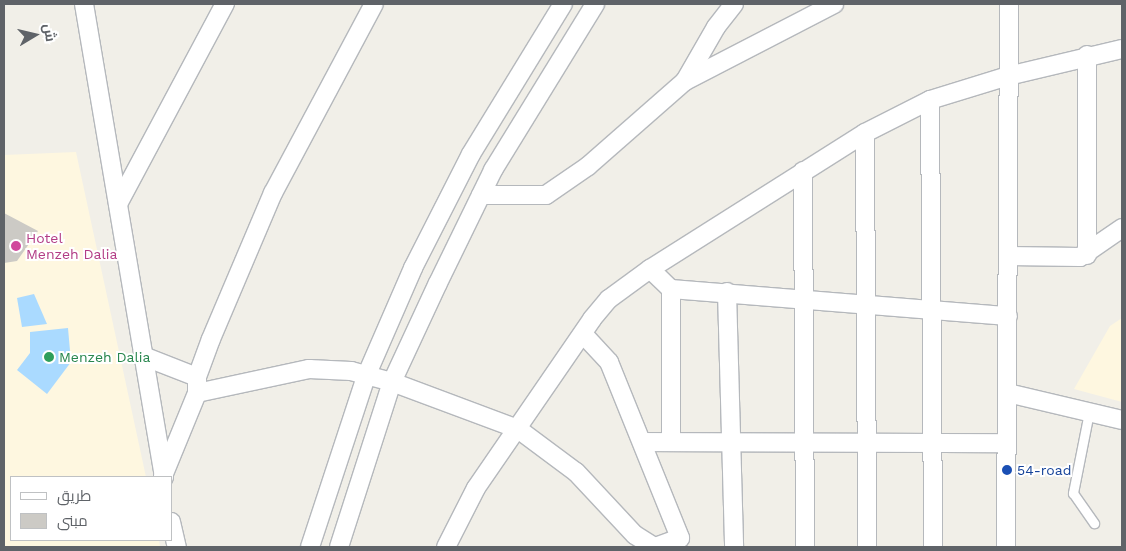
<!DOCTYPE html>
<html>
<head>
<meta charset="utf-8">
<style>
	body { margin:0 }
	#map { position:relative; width:1126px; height:551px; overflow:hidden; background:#f1efe8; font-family:"Work Sans",Cairo,sans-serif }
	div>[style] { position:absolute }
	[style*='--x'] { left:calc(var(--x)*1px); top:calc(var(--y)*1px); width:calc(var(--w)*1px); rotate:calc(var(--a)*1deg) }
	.commercial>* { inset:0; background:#fef7e0 }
	.water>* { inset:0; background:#aadaff }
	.building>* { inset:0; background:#cccac5 }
	.roads { filter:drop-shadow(1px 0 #b5b8bc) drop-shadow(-1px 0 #b5b8bc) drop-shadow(0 1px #b5b8bc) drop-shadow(0 -1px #b5b8bc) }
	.service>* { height:9px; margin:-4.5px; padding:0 4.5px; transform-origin:4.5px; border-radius:4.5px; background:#fff }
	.minor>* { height:18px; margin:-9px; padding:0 9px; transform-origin:9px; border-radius:9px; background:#fff }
	.dots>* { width:14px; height:14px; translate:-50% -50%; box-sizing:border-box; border:2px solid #fff; border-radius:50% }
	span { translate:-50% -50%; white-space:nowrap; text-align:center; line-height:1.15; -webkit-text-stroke:4px #fff; paint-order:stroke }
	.hotel-label { font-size:14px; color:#b23c85 }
	.left { translate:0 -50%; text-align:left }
	.leisure-label { font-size:14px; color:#27864d }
	.transit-label { font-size:14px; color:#164399 }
	.frame { position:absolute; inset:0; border:5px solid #5f6368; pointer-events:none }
	.legend { position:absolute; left:10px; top:476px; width:162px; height:65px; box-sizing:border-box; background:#fff; border:1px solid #bfc1c3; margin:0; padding:6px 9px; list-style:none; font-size:15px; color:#5f6368 }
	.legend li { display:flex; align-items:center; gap:10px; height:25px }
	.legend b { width:25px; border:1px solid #bfc1c3 }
	.north { position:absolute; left:10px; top:10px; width:50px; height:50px; -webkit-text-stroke:4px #fff; paint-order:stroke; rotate:81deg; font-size:14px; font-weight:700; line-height:20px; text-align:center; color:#5f6368 }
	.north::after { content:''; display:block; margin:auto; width:18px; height:22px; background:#5f6368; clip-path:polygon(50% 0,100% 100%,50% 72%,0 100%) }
</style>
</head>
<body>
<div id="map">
	<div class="commercial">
		<i style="clip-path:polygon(76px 152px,146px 477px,11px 477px,11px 540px,159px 540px,160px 547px,4px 547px,4px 155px)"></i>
		<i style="clip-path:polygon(1122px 318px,1122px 402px,1074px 389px,1110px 326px)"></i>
	</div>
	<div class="water">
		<i style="clip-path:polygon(34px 294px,47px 324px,22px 327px,17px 298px)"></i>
		<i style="clip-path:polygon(68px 328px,71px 362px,47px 394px,17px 370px,30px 353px,30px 332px)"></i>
	</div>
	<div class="building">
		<i style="clip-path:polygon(4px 213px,38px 231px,17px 261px,4px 263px)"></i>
	</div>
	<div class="roads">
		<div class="service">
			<i style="--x:1089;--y:412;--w:83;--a:101.2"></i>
			<i style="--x:1073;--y:493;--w:37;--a:55"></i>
		</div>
		<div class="minor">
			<i style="--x:84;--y:4;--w:480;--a:80.4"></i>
			<i style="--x:685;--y:81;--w:62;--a:-60.1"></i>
			<i style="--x:716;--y:27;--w:29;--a:-52"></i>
			<i style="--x:930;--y:100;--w:447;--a:89.6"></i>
			<i style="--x:865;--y:133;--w:414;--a:89.7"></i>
			<i style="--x:803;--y:171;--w:376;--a:89.7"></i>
			<i style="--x:481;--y:195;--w:65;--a:0"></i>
			<i style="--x:546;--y:195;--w:51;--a:-34.6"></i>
			<i style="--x:588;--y:166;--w:129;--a:-41.2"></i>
			<i style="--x:685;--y:81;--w:168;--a:-27.3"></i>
			<i style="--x:118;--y:204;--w:227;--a:-61.9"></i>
			<i style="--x:1087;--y:255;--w:200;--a:-90"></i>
			<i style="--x:1008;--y:256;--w:72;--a:0.8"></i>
			<i style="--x:1080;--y:257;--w:51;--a:-34.6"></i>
			<i style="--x:650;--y:269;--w:29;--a:44"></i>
			<i style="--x:671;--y:289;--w:338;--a:4.6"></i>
			<i style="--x:671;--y:289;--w:151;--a:90"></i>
			<i style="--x:727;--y:292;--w:255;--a:88.4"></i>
			<i style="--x:583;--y:334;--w:38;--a:47"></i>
			<i style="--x:609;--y:362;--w:190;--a:68"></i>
			<i style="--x:680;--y:538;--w:27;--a:160"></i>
			<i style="--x:143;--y:356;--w:58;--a:21.3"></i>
			<i style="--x:197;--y:393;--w:115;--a:-12.1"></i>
			<i style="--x:309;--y:369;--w:42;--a:2.7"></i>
			<i style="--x:351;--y:371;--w:42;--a:15"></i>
			<i style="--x:392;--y:382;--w:134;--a:20.5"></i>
			<i style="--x:518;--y:429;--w:72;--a:36.6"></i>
			<i style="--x:576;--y:472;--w:86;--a:46.9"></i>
			<i style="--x:635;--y:535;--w:22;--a:32"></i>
			<i style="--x:1008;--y:393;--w:117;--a:13.3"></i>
			<i style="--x:643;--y:442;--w:364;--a:0.2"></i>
			<i style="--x:163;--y:476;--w:90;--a:-67.7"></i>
			<i style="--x:197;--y:393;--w:16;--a:-90"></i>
			<i style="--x:197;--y:377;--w:40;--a:-69.8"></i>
			<i style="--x:211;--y:339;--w:159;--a:-67"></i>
			<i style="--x:273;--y:193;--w:214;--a:-61.9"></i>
			<i style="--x:171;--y:522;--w:26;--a:77"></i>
			<i style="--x:310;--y:547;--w:182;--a:-71.8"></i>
			<i style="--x:367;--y:374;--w:116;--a:-66.5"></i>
			<i style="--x:413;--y:268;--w:128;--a:-63"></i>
			<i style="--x:471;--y:154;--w:176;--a:-58.5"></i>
			<i style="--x:339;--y:547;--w:173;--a:-72.2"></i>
			<i style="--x:392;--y:382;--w:109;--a:-65.1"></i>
			<i style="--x:438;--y:283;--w:126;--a:-64"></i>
			<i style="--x:493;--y:170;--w:195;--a:-58.4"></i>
			<i style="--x:446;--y:547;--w:66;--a:-63"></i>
			<i style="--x:476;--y:488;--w:205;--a:-55.5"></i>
			<i style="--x:592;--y:319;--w:26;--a:-50"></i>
			<i style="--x:609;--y:299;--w:51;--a:-36.2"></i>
			<i style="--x:650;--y:269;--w:254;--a:-32.3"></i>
			<i style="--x:865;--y:133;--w:73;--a:-26.9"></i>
			<i style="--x:930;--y:100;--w:82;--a:-17.1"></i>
			<i style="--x:1008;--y:76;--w:117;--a:-13.3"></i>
			<i style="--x:1006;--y:547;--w:543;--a:-89.68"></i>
		</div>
	</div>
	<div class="dots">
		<i style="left:16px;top:246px;background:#d1479c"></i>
		<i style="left:49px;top:357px;background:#2e9e5b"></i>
		<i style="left:1007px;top:470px;background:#1a4fb4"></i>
	</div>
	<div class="hotel-label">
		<span class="left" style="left:26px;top:246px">Hotel<br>Menzeh Dalia</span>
	</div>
	<div class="leisure-label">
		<span class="left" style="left:59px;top:357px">Menzeh Dalia</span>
	</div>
	<div class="transit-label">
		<span class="left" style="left:1017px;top:470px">54-road</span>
	</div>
	<div class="frame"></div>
	<ul class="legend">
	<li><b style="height:6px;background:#fff"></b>طريق</li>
	<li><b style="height:14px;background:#cccac5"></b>مبنى</li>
	</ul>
	<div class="north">ش</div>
</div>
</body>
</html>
